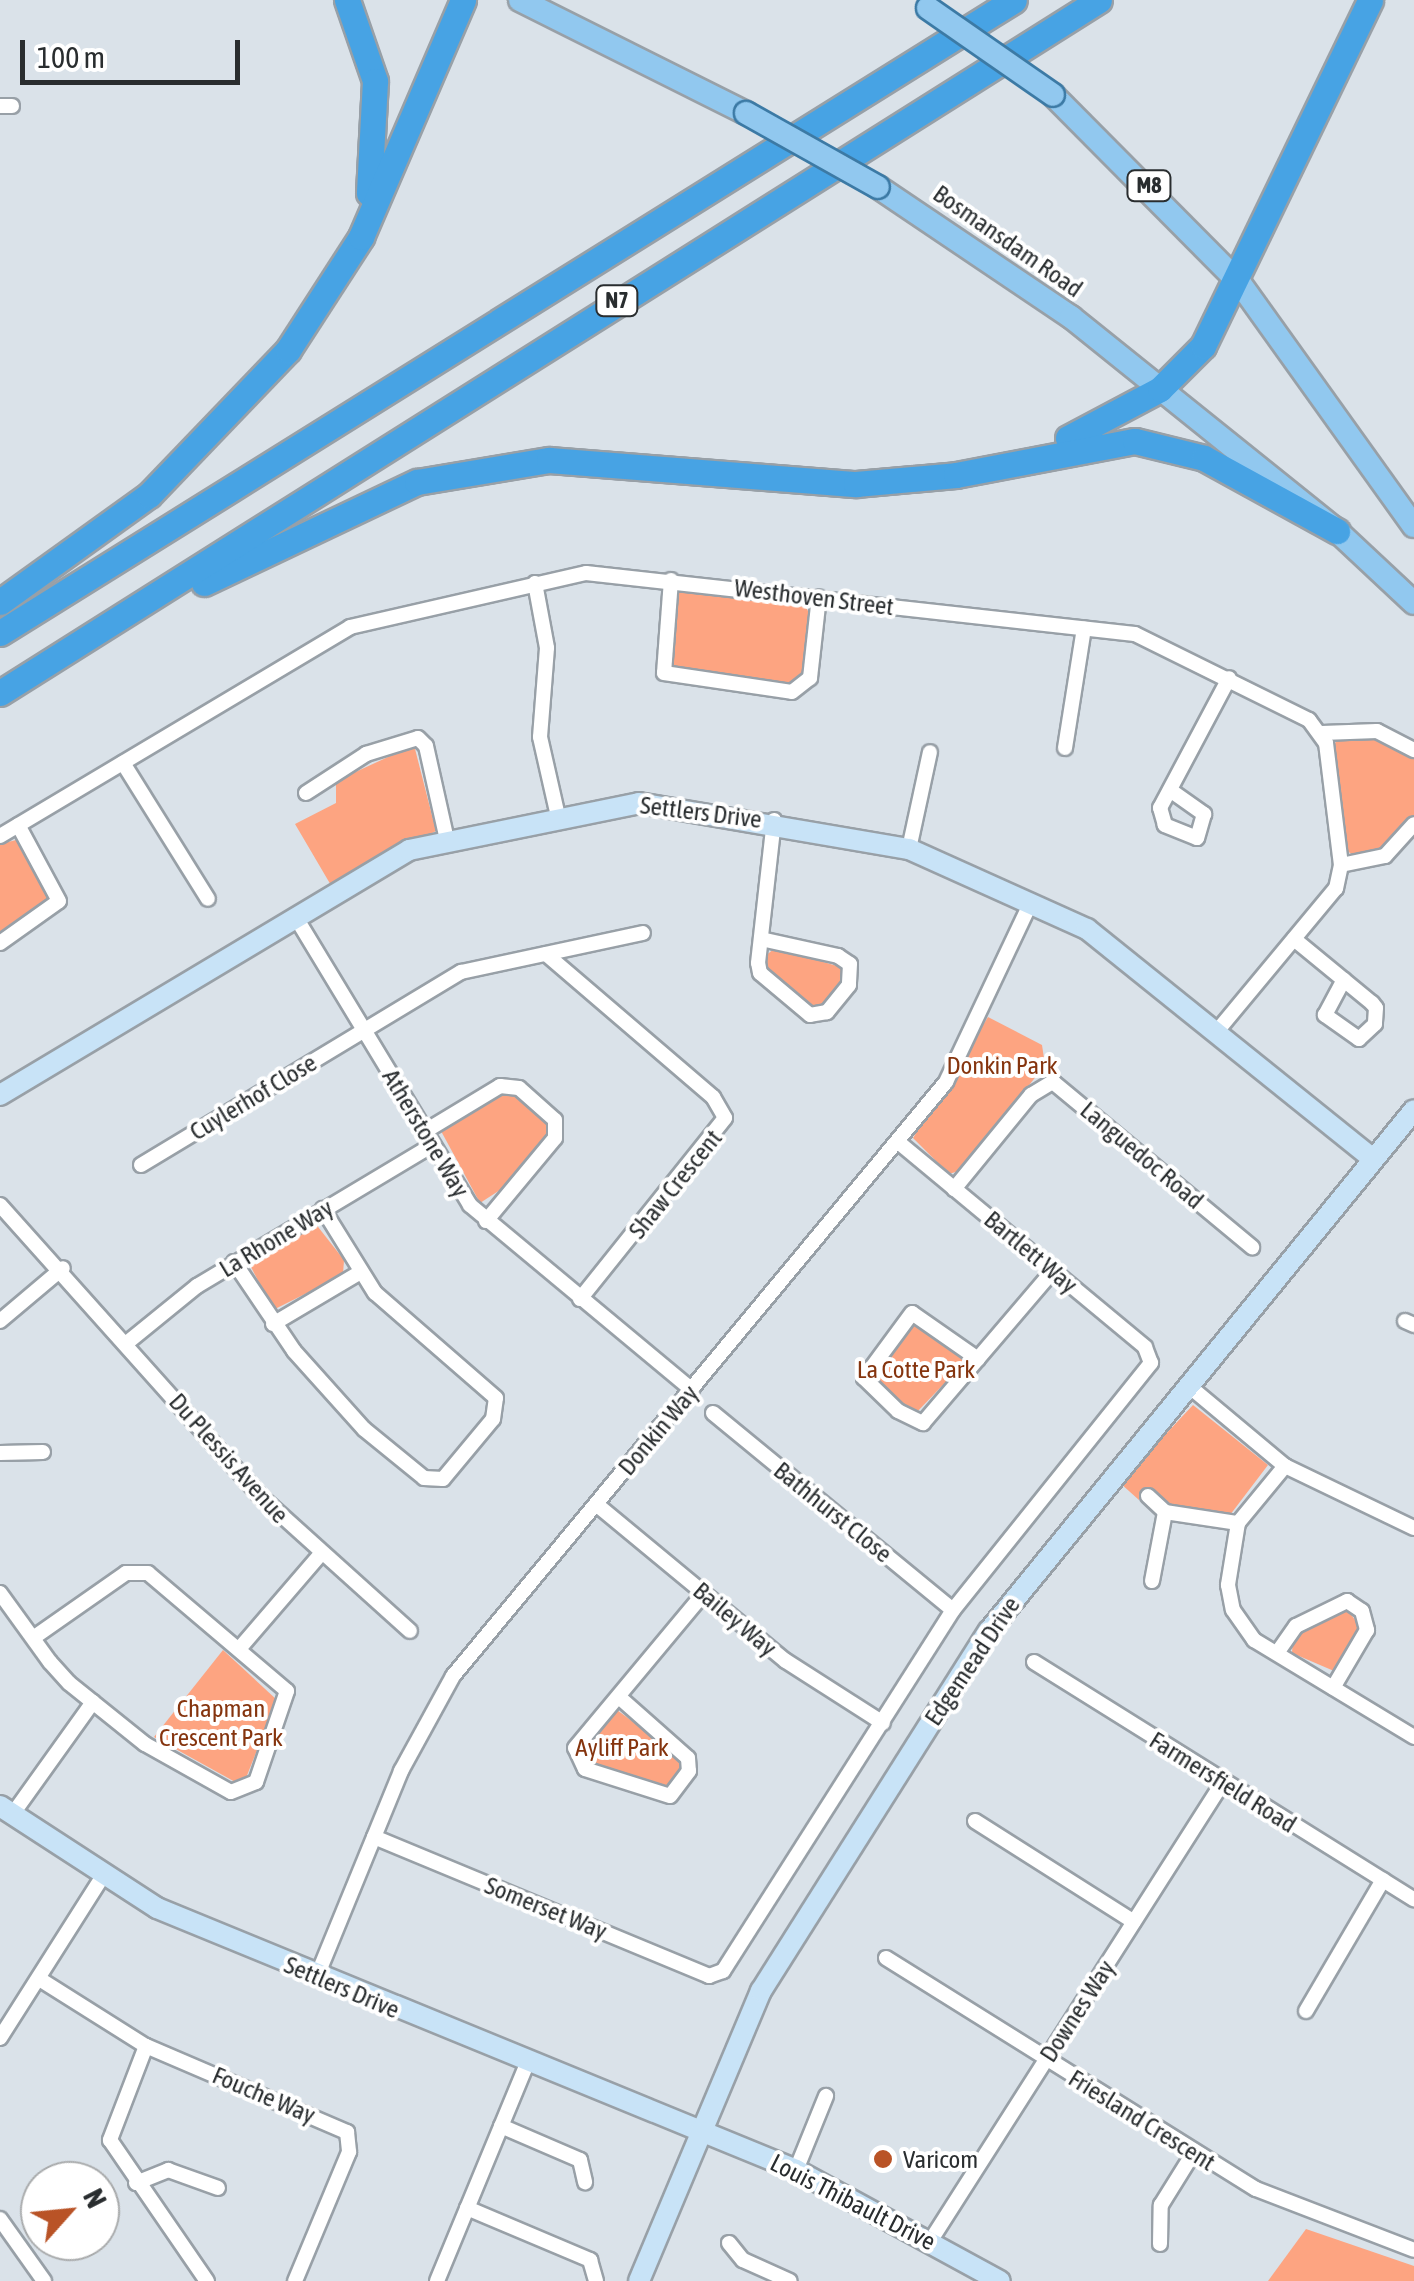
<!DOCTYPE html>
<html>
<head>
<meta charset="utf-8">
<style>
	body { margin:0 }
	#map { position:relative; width:1414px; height:2281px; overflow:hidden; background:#dae2e9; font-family:"Asap Condensed",sans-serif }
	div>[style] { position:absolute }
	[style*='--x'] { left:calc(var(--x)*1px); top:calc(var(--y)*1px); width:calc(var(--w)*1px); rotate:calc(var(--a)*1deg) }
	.green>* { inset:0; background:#fda481 }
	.roads { filter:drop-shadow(2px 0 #98a0a7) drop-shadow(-2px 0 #98a0a7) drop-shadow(0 2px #98a0a7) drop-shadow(0 -2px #98a0a7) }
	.street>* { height:14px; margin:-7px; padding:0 7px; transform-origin:7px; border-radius:7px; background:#fff }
	.secondary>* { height:20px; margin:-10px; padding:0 10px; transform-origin:10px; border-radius:10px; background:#c8e3f7 }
	.primary>* { height:22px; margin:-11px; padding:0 11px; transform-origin:11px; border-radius:11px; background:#91c8ef }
	.highway>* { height:25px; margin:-12.5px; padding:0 12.5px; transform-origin:12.5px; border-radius:12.5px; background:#47a3e4 }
	.bridges { filter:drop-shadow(2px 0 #3c7aa5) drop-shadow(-2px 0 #3c7aa5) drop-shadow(0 2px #3c7aa5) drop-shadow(0 -2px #3c7aa5) }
	.primary-bridge>* { height:22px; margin:-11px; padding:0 11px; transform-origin:11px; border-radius:11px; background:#91c8ef }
	.dots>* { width:28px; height:28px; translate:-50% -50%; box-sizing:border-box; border:5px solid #fff; border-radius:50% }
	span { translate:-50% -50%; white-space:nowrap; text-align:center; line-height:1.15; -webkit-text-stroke:8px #fff; paint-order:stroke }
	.shield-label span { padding:2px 8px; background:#fff; border:2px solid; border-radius:8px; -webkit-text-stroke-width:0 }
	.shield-label { font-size:22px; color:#292d2f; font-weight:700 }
	.street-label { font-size:25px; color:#292d2f }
	.park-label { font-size:25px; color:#85340e }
	.poi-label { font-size:25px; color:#292d2f }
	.left { translate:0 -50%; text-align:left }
	.north { position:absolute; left:20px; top:2161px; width:100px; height:100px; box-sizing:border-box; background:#fff; border:2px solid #a9abac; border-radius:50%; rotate:63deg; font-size:28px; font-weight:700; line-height:40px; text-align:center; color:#292d2f }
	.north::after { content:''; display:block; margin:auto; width:35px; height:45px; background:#b95326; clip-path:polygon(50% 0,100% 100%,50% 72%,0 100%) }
	.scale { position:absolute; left:20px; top:40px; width:220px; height:45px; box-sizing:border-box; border:5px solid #292d2f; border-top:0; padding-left:12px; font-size:30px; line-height:35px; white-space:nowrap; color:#292d2f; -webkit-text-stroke:8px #fff; paint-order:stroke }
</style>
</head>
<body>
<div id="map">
	<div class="green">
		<i style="clip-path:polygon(684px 589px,803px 603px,810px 614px,805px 674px,794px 686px,670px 669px,676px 595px)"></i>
		<i style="clip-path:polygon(1376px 737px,1414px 757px,1414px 815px,1385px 850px,1355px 857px,1345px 849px,1333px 748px,1337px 739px)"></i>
		<i style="clip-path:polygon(414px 745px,436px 831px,332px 887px,295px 824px,336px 803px,336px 781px)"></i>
		<i style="clip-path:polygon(16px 840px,51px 900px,0 936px,0 844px)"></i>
		<i style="clip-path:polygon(775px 948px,844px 968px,847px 980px,827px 1007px,814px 1011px,767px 975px,764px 957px)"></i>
		<i style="clip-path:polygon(988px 1017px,1042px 1045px,1045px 1065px,962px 1170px,949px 1174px,913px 1138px)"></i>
		<i style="clip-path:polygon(510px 1089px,554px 1131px,514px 1181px,480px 1203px,441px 1131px)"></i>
		<i style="clip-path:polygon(315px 1223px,344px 1260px,343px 1275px,273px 1310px,250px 1265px)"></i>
		<i style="clip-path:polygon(915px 1320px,965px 1362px,915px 1414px,870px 1377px)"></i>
		<i style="clip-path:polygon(1193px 1405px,1268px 1465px,1230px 1515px,1168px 1506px,1147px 1490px,1139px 1500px,1120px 1483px)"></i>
		<i style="clip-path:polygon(1347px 1609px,1361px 1628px,1334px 1671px,1292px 1653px,1293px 1636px)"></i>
		<i style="clip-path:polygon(223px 1650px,277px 1700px,246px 1778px,237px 1783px,154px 1737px)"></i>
		<i style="clip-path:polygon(617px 1710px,678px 1755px,682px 1772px,673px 1786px,657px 1793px,585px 1761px,583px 1748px)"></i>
		<i style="clip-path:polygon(1306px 2229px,1414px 2266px,1414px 2281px,1268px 2281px)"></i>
	</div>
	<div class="roads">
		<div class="street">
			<i style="--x:0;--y:106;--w:12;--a:0"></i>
			<i style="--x:671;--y:580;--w:93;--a:94.3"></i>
			<i style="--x:664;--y:673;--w:129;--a:8.4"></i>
			<i style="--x:792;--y:692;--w:23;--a:-38"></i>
			<i style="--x:810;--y:678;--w:81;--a:-83.7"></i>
			<i style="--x:535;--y:583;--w:66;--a:79.5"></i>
			<i style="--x:547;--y:648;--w:89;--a:94.5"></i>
			<i style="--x:540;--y:737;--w:81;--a:77.2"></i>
			<i style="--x:1322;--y:733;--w:55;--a:-2.1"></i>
			<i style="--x:1377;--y:731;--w:42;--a:27.2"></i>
			<i style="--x:1065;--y:748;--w:121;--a:-81"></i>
			<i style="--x:123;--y:763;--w:160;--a:58"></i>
			<i style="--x:1170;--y:790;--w:42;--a:35.2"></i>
			<i style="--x:1204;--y:814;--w:25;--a:106"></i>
			<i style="--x:1197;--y:838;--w:35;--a:-158"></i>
			<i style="--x:1165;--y:825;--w:18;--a:-106"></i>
			<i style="--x:1160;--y:808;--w:147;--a:-62"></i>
			<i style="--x:306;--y:793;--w:72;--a:-33"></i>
			<i style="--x:366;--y:754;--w:54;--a:-17.1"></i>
			<i style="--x:418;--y:738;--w:11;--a:45"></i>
			<i style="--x:426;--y:746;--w:96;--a:77.4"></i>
			<i style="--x:0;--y:836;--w:408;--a:-30.8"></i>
			<i style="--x:350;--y:627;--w:242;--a:-12.9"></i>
			<i style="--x:586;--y:573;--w:552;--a:6.34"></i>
			<i style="--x:1135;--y:634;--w:194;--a:26.3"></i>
			<i style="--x:1309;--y:720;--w:29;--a:54"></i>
			<i style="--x:1326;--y:743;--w:123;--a:83"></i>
			<i style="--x:1341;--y:865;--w:24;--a:102"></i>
			<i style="--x:1336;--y:888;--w:185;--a:129.7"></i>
			<i style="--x:909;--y:849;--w:99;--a:-77.8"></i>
			<i style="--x:1341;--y:865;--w:45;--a:-11.6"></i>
			<i style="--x:1385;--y:856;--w:43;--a:-47.8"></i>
			<i style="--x:295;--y:916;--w:338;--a:58.8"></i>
			<i style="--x:470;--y:1205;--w:289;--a:39.8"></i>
			<i style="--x:761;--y:939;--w:79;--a:12.4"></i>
			<i style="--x:838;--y:956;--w:14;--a:34"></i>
			<i style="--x:850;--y:964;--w:21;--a:93"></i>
			<i style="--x:849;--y:985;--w:35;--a:129"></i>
			<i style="--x:827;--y:1012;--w:17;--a:170"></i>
			<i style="--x:810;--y:1015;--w:65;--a:-140"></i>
			<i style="--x:760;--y:973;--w:10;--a:-101"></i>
			<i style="--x:758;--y:963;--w:144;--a:-83.6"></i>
			<i style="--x:1294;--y:939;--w:101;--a:39.4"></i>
			<i style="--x:1372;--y:1003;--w:6;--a:51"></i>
			<i style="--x:1376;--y:1008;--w:16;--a:94"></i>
			<i style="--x:1375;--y:1024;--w:22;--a:137"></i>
			<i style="--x:1359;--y:1039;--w:42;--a:-144.8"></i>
			<i style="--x:1325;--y:1015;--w:40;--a:-62"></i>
			<i style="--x:0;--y:943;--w:72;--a:-35.4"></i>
			<i style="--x:59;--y:901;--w:86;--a:-118.3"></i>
			<i style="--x:546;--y:954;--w:220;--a:40.6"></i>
			<i style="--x:713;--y:1097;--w:24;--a:60"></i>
			<i style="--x:725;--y:1118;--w:232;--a:128.7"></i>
			<i style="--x:424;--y:1132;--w:89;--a:-31.2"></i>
			<i style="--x:500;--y:1086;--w:19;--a:6"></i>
			<i style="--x:519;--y:1088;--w:48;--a:41.6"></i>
			<i style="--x:555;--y:1120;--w:18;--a:90"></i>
			<i style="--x:555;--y:1138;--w:108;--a:129.7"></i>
			<i style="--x:141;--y:1165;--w:374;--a:-31.1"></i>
			<i style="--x:461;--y:972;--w:186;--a:-12.1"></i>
			<i style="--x:954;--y:1189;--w:122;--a:-50.7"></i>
			<i style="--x:1031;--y:1095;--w:26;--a:-31"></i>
			<i style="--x:1053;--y:1082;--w:259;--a:39.7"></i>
			<i style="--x:0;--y:1205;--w:389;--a:48.2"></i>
			<i style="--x:259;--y:1495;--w:203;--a:42"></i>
			<i style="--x:234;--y:1262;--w:107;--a:56"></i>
			<i style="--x:294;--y:1351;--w:105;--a:48.1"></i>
			<i style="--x:364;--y:1429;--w:77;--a:39.2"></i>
			<i style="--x:424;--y:1478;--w:19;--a:3"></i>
			<i style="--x:443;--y:1479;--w:78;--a:-50.2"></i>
			<i style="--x:493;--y:1419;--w:21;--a:-82"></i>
			<i style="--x:496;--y:1398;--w:160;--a:-139"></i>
			<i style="--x:375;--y:1293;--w:99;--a:-121.8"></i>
			<i style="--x:0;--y:1321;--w:82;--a:-40.1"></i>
			<i style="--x:1405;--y:1321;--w:10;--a:24"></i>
			<i style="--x:273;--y:1324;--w:100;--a:-30.7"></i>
			<i style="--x:128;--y:1342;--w:89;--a:-39.1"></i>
			<i style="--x:197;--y:1286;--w:275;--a:-30.9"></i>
			<i style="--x:978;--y:1359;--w:80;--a:-145.1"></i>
			<i style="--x:912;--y:1313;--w:81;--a:126.4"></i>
			<i style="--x:864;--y:1378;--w:47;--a:44.1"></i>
			<i style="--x:898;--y:1411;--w:28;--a:26"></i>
			<i style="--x:923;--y:1423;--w:200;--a:-49.5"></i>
			<i style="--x:1189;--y:1386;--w:125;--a:39.8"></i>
			<i style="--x:1285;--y:1466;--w:143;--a:25.7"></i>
			<i style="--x:713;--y:1413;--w:310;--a:39.4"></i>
			<i style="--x:0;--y:1453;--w:43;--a:-1.3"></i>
			<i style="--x:1285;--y:1466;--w:74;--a:129.5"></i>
			<i style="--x:1238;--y:1523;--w:63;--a:99.2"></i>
			<i style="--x:1228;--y:1585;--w:25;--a:79"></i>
			<i style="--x:1233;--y:1610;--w:37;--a:55"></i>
			<i style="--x:1254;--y:1640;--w:187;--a:31.2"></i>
			<i style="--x:1148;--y:1496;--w:23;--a:43"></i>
			<i style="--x:1165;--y:1512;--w:74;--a:8.6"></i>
			<i style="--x:596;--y:1504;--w:246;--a:39.6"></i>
			<i style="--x:786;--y:1661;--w:115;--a:32.6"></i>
			<i style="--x:1152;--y:1581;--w:70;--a:-79.3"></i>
			<i style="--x:0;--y:1593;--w:85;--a:54.1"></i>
			<i style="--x:50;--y:1662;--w:28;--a:48"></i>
			<i style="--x:69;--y:1683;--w:97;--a:38.8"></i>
			<i style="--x:145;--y:1744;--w:98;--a:29.2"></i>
			<i style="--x:231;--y:1792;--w:27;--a:-22"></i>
			<i style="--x:256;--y:1782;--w:96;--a:-71.2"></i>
			<i style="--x:287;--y:1691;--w:182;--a:-139.7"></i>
			<i style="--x:148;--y:1573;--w:22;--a:180"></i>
			<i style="--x:126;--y:1573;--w:113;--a:145"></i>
			<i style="--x:239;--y:1649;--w:123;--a:-49.3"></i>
			<i style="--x:1277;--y:1653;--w:33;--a:-55"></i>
			<i style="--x:1296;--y:1626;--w:57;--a:-26.1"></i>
			<i style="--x:1347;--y:1601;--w:18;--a:34"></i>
			<i style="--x:1362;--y:1611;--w:20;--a:75"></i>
			<i style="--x:1367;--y:1630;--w:67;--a:120.4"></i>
			<i style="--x:1034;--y:1662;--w:448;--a:32"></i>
			<i style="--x:619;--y:1697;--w:92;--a:41.5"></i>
			<i style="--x:688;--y:1758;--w:13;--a:86"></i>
			<i style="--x:689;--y:1771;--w:31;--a:127"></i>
			<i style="--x:670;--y:1796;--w:89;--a:-162.4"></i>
			<i style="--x:585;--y:1769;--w:23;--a:-115"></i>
			<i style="--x:575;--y:1748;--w:202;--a:-50.2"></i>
			<i style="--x:12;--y:1815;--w:139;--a:-54.4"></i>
			<i style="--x:975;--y:1821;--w:188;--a:32.4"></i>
			<i style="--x:374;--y:1837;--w:363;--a:22.5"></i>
			<i style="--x:709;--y:1976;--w:15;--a:-20"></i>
			<i style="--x:723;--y:1971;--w:428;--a:-57.5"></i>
			<i style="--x:953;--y:1610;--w:317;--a:-51.3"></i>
			<i style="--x:1151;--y:1363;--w:17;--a:-111"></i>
			<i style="--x:1145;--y:1347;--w:321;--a:-140.3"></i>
			<i style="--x:886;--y:1958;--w:436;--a:32"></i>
			<i style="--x:1256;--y:2189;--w:169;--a:21.1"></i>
			<i style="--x:317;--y:1976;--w:222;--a:-67.7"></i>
			<i style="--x:401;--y:1771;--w:108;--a:-61.3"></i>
			<i style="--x:453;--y:1676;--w:772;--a:-50.31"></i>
			<i style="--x:946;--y:1082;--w:199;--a:-64.7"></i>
			<i style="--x:41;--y:1980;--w:124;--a:32.2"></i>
			<i style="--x:146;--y:2046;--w:219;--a:23.2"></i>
			<i style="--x:347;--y:2132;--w:20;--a:84"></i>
			<i style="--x:349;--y:2152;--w:140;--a:112.7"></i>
			<i style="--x:1306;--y:2011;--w:152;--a:-59.6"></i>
			<i style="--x:0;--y:2038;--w:192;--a:-57.6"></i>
			<i style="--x:146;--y:2046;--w:101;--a:111"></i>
			<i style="--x:110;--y:2140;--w:171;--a:55.5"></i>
			<i style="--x:501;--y:2126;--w:86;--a:23.3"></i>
			<i style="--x:580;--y:2160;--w:23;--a:77"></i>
			<i style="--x:796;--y:2170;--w:80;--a:-67.9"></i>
			<i style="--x:136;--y:2183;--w:35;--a:-22"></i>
			<i style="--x:168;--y:2170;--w:53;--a:19.8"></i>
			<i style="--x:467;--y:2208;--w:134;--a:22.9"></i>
			<i style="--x:590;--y:2260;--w:22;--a:74"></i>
			<i style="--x:0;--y:2219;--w:76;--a:54.6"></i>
			<i style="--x:931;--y:2240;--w:543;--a:-57.48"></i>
			<i style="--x:729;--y:2243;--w:22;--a:51"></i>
			<i style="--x:743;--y:2260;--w:51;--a:24.1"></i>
			<i style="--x:1160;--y:2244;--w:39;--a:-89"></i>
			<i style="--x:1161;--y:2205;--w:62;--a:-58.1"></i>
			<i style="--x:437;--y:2281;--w:235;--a:-67.5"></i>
		</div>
		<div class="secondary">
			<i style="--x:0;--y:1095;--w:477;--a:-30.9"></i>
			<i style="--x:409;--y:850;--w:235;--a:-11.5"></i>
			<i style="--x:639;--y:803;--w:274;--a:9.7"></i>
			<i style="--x:909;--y:849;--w:195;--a:24.2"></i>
			<i style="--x:1087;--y:929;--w:367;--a:38.8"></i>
			<i style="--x:0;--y:1806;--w:187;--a:33"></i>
			<i style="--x:157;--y:1908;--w:691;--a:22.29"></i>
			<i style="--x:796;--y:2170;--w:232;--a:28.6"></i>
			<i style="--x:639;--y:2281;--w:315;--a:-67.2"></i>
			<i style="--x:761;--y:1991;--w:426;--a:-57.7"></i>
			<i style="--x:989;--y:1631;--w:672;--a:-50.79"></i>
		</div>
		<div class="primary">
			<i style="--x:520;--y:0;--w:253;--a:26.6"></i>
			<i style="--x:1053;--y:95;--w:264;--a:45.2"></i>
			<i style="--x:1239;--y:282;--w:300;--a:54.4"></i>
			<i style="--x:878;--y:187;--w:233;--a:34"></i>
			<i style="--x:1071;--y:317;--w:341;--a:38.8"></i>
			<i style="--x:1337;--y:531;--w:105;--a:43.1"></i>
		</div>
		<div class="highway">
			<i style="--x:347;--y:0;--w:86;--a:70.9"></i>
			<i style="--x:375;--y:81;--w:112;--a:93.1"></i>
			<i style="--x:1068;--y:438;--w:104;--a:-28"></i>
			<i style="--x:1160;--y:389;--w:61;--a:-45"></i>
			<i style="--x:1203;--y:346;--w:384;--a:-64.2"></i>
			<i style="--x:204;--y:583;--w:236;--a:-25.4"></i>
			<i style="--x:417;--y:482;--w:134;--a:-9.5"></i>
			<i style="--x:549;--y:460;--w:308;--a:4.5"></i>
			<i style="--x:856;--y:484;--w:100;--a:-5.1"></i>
			<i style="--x:956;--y:475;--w:182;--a:-10.8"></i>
			<i style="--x:1135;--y:441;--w:71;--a:13.8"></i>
			<i style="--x:1204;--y:458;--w:152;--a:28.8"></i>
			<i style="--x:0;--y:602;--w:183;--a:-35.7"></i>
			<i style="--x:149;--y:495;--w:201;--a:-46.2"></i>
			<i style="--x:288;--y:350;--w:135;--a:-57.1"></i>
			<i style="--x:361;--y:237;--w:258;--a:-66.7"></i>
			<i style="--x:0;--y:633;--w:1195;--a:-31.97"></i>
			<i style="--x:0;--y:693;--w:1299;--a:-32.23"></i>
		</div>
	</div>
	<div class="bridges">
		<div class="primary-bridge">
			<i style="--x:928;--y:8;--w:152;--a:34.8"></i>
			<i style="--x:746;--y:113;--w:151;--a:29.3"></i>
		</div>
	</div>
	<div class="dots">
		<i style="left:883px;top:2159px;background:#b95326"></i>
	</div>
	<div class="shield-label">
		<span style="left:1149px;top:186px">M8</span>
		<span style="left:617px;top:301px">N7</span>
	</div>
	<div class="street-label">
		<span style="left:1008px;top:241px;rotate:35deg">Bosmansdam Road</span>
		<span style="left:814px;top:597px;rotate:7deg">Westhoven Street</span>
		<span style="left:701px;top:812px;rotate:7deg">Settlers Drive</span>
		<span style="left:253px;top:1097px;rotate:-31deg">Cuylerhof Close</span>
		<span style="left:426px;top:1133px;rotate:59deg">Atherstone Way</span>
		<span style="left:1142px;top:1155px;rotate:40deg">Languedoc Road</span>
		<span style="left:675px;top:1184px;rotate:-51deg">Shaw Crescent</span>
		<span style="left:276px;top:1238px;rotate:-31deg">La Rhone Way</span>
		<span style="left:1031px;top:1252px;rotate:40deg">Bartlett Way</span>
		<span style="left:658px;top:1430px;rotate:-50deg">Donkin Way</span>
		<span style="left:229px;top:1458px;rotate:48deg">Du Plessis Avenue</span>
		<span style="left:833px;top:1512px;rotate:39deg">Bathhurst Close</span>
		<span style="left:735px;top:1619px;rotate:40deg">Bailey Way</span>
		<span style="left:972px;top:1661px;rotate:-56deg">Edgemead Drive</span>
		<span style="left:1223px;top:1782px;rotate:32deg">Farmersfield Road</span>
		<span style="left:546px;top:1908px;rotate:22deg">Somerset Way</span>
		<span style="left:342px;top:1987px;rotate:23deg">Settlers Drive</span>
		<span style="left:1077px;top:2011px;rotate:-57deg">Downes Way</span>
		<span style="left:264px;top:2095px;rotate:23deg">Fouche Way</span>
		<span style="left:1142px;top:2120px;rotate:32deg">Friesland Crescent</span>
		<span style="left:853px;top:2202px;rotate:27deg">Louis Thibault Drive</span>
	</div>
	<div class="park-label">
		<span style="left:1002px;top:1065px">Donkin Park</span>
		<span style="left:916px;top:1369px">La Cotte Park</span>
		<span style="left:221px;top:1723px">Chapman<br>Crescent Park</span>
		<span style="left:622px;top:1747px">Ayliff Park</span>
	</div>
	<div class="poi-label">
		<span class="left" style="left:903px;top:2159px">Varicom</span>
	</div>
	<div class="north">N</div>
	<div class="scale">100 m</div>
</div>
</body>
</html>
